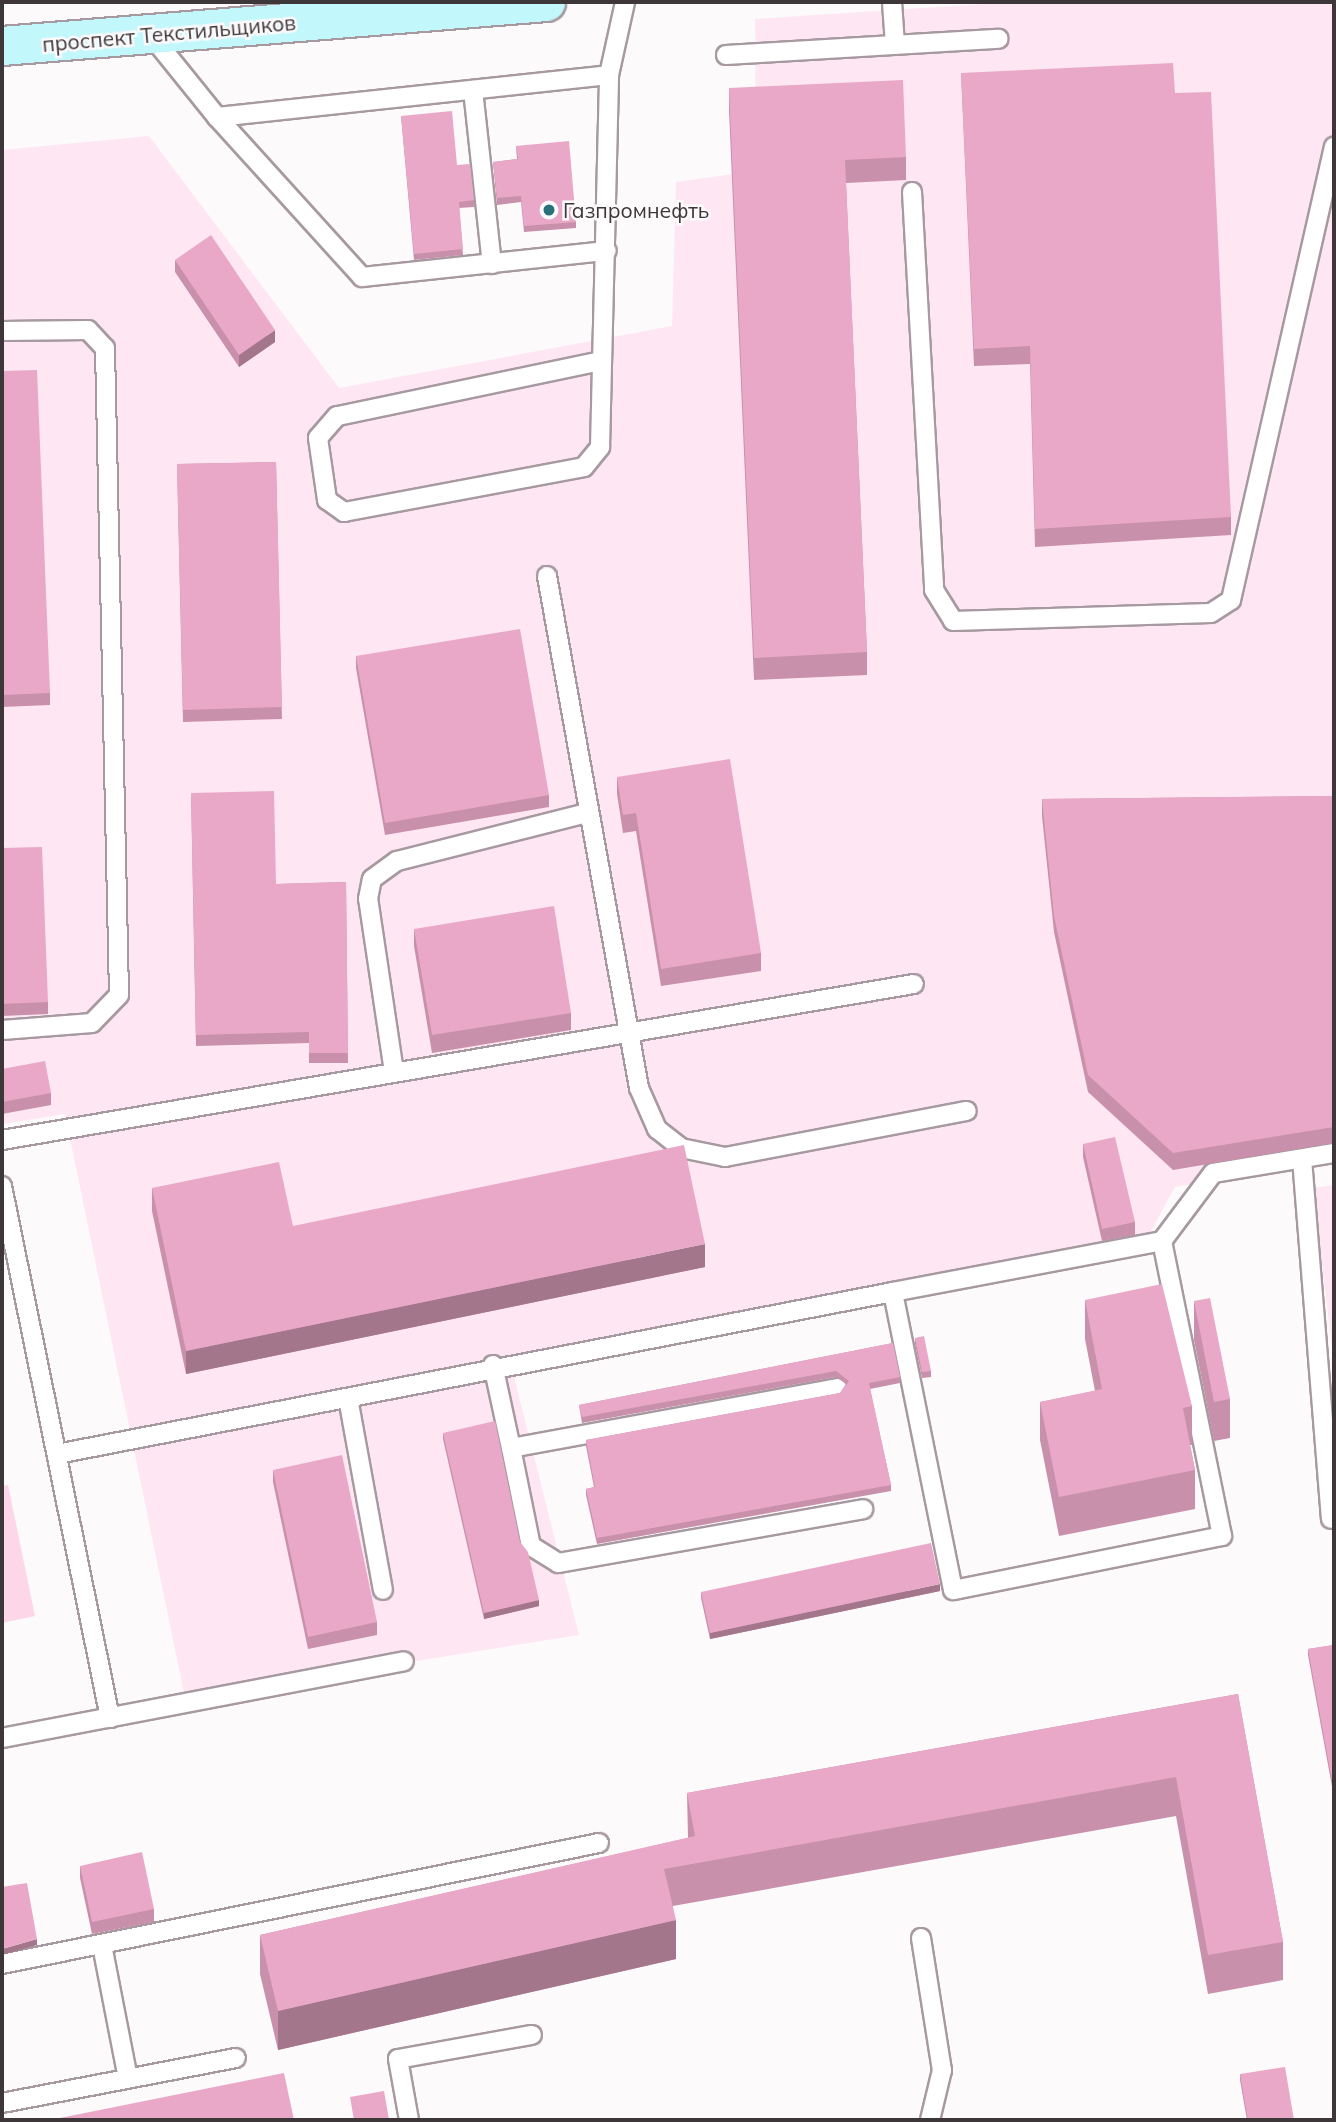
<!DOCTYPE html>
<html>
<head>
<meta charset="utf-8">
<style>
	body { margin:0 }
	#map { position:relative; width:1336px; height:2122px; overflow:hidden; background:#fdfafb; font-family:Mulish,sans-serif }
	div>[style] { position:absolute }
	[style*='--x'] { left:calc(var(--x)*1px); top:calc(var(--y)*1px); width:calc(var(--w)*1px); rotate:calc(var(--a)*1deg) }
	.built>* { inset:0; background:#fee7f2 }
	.green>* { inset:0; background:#fdd6e8 }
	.roads { filter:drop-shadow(2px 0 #a799a0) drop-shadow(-2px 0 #a799a0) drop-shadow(0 2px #a799a0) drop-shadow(0 -2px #a799a0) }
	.service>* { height:18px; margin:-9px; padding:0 9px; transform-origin:9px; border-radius:9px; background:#fff }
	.secondary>* { height:38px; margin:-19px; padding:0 19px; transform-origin:19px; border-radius:19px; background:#c2f7fc }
	.wall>* { inset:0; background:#c890ab }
	.shaded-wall>* { inset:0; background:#a3768b }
	.building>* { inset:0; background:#e9a8c7 }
	.dots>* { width:19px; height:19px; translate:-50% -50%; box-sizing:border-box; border:4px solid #fdfafb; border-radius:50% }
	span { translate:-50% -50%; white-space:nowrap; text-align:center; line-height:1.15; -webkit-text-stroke:5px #fdfafb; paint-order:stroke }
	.street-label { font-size:21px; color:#3d373a }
	.poi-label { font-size:21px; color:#3d373a }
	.left { translate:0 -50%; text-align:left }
	.frame { position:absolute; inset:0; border:4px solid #3d373a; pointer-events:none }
</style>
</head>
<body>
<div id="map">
	<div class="built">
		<i style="clip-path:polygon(1014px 2px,1334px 2px,1334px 1160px,1175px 1187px,1142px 1247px,510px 1361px,579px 1635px,185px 1698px,65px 1114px,2px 1124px,2px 150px,149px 136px,339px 388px,672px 326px,676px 182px,756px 171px,755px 19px)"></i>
		<i style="clip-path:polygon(1334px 1185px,1334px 1364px,1313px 1188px)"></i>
	</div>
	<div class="green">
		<i style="clip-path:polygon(8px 1485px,35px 1616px,2px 1623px,2px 1486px)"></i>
	</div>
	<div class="roads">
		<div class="service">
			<i style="--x:892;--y:2;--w:43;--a:86"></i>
			<i style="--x:150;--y:34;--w:107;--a:51.1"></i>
			<i style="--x:217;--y:117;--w:394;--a:-6.1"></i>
			<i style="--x:609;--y:75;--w:75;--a:-77.6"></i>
			<i style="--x:726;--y:55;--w:273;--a:-3.4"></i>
			<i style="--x:473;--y:90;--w:175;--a:83.8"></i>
			<i style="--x:217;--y:117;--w:216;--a:47.8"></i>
			<i style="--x:362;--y:277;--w:246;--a:-6.1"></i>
			<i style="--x:912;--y:192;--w:399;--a:86.8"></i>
			<i style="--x:934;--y:590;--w:36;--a:58"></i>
			<i style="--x:953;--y:621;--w:258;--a:-1.8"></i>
			<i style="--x:1211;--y:613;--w:24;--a:-33"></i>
			<i style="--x:1231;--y:600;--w:465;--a:-77.2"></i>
			<i style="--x:2;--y:331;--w:86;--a:-0.7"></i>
			<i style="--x:88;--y:330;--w:25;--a:47"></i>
			<i style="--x:105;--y:348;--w:647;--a:88.76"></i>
			<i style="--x:119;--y:995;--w:39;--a:134"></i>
			<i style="--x:92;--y:1023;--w:90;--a:175.6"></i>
			<i style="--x:601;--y:361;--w:270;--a:168.2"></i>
			<i style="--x:337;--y:416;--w:29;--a:131"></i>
			<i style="--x:318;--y:438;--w:63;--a:81.7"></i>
			<i style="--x:327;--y:500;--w:21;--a:35"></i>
			<i style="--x:344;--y:512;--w:244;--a:-10.6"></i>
			<i style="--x:584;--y:467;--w:26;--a:-51"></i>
			<i style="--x:600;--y:447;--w:372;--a:-88.6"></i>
			<i style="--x:547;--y:576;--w:520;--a:79.81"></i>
			<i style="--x:639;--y:1088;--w:45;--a:66.3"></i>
			<i style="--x:657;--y:1129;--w:31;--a:38"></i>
			<i style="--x:681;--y:1148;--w:45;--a:11.6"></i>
			<i style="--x:725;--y:1157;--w:246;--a:-10.8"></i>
			<i style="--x:394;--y:1072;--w:175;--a:-98.5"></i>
			<i style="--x:368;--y:899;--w:20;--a:-79"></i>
			<i style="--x:372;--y:879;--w:31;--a:-36"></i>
			<i style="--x:397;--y:861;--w:196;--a:-14.2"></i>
			<i style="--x:2;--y:1140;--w:925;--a:-9.71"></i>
			<i style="--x:1302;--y:1159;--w:361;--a:85.4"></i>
			<i style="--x:2;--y:1186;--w:543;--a:78.52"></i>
			<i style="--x:1162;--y:1241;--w:301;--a:78.5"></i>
			<i style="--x:1222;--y:1536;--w:274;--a:168.6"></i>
			<i style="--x:953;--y:1590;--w:304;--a:-101.4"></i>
			<i style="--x:893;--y:1292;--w:274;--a:-10.7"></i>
			<i style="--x:1162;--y:1241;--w:85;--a:-53.1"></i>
			<i style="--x:1213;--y:1173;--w:123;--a:-9.4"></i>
			<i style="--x:493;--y:1365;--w:85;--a:77.8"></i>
			<i style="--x:511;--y:1448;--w:332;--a:-10.4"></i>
			<i style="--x:348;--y:1398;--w:195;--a:79.7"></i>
			<i style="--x:511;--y:1448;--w:100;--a:78.5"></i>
			<i style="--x:531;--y:1546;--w:32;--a:32"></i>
			<i style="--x:558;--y:1563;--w:310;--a:-10"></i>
			<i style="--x:57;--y:1454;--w:852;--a:-10.97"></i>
			<i style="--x:2;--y:1738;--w:409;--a:-10.8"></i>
			<i style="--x:921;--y:1938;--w:134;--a:81"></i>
			<i style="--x:942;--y:2070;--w:51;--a:103.5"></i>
			<i style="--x:102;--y:1945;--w:136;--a:79"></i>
			<i style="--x:2;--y:1964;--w:609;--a:-11.46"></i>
			<i style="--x:2;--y:2103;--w:238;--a:-10.9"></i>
			<i style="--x:409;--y:2120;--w:62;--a:-100.2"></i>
			<i style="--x:398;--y:2059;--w:136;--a:-10.2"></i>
		</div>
		<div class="secondary">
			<i style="--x:2;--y:46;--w:546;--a:-4.62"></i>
		</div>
	</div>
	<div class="wall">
		<i style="clip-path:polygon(961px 73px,1175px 93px,1231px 517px,1231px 535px,1035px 547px,1030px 364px,974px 366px)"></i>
		<i style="clip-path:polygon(729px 88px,906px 157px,906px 180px,846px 183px,867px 652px,867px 675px,754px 680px,729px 111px)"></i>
		<i style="clip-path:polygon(401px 116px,474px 200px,474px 207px,459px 208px,463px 255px,414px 260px)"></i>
		<i style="clip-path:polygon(516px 146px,576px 222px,576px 228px,524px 232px,521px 202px,497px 205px,493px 162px,517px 159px)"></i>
		<i style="clip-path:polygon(175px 260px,275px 342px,239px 367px,175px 272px)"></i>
		<i style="clip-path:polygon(2px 371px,50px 693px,50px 705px,2px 707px)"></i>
		<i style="clip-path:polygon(276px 462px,282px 719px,183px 722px,177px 464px)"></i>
		<i style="clip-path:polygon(356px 656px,549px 795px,549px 807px,385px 835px,356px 668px)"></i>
		<i style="clip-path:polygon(617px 777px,761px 953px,761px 971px,661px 986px,636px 831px,623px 833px,617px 794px)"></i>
		<i style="clip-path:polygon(191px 793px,276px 884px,346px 882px,348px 1063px,309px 1063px,309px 1043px,196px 1046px)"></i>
		<i style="clip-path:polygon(1334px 796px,1334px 1143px,1173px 1170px,1088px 1092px,1054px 932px,1042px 816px,1042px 799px)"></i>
		<i style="clip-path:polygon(2px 848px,48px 1002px,48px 1014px,2px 1016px)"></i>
		<i style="clip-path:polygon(414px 929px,571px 1013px,571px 1030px,432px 1053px,414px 946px)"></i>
		<i style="clip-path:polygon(2px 1069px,51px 1093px,51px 1105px,2px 1114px)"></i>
		<i style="clip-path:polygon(1083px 1144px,1135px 1222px,1135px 1235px,1102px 1241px,1083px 1157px)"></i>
		<i style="clip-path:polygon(152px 1188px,293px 1226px,705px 1267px,186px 1374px,152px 1211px)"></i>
		<i style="clip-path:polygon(1085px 1300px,1192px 1406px,1192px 1445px,1190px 1445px,1195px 1470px,1195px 1509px,1059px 1536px,1040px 1440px,1040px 1402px,1095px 1391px,1085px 1339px)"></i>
		<i style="clip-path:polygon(1194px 1301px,1230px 1399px,1230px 1438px,1214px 1441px,1194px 1340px)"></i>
		<i style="clip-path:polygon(915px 1338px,931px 1371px,931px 1377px,922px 1378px,915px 1344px)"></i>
		<i style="clip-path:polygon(893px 1343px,900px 1377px,900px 1383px,870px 1389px,891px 1485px,891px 1491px,597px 1544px,586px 1495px,586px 1489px,594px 1487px,586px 1446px,586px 1440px,840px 1393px,846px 1384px,836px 1377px,582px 1423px,579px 1405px)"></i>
		<i style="clip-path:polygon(443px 1433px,520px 1542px,539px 1606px,484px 1619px,443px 1439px)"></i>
		<i style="clip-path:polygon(273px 1470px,377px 1622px,377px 1635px,308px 1649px,273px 1482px)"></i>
		<i style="clip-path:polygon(940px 1591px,710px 1639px,701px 1598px,701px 1592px)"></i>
		<i style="clip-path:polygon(1334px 1645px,1334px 1792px,1333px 1792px,1308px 1655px,1308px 1649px)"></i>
		<i style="clip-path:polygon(1238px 1694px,1283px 1942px,1283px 1980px,1208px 1994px,1176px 1816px,673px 1906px,676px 1959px,278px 2050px,260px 1974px,260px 1935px,688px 1838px,687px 1793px)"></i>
		<i style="clip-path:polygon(80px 1866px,154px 1909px,154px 1922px,92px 1934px,80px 1878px)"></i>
		<i style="clip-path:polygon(1240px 2074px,1294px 2120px,1247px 2120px,1240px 2080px)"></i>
	</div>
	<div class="shaded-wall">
		<i style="clip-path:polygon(275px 330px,275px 342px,239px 367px,239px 355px)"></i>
		<i style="clip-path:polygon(705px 1244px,705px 1267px,186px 1374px,186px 1351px)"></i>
		<i style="clip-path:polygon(940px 1584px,940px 1591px,710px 1639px,710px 1633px)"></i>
		<i style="clip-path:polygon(539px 1600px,539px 1606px,484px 1619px,484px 1613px)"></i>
		<i style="clip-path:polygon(676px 1920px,676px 1959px,278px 2050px,278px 2011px)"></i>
		<i style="clip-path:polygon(37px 1939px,37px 1945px,2px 1955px,2px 1949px)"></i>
	</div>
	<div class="building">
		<i style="clip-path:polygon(1173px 63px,1175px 93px,1211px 92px,1231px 517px,1035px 529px,1030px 346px,974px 349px,961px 73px)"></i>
		<i style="clip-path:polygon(903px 80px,906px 157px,845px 160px,867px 652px,754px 658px,729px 88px)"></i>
		<i style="clip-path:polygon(452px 111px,457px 165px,470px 164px,474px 200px,459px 202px,463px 249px,414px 254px,401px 116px)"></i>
		<i style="clip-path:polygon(569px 141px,576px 222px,524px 226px,521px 196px,497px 198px,493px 162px,518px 159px,516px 146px)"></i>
		<i style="clip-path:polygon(211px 235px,275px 330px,239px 355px,175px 260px)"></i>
		<i style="clip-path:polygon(37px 370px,50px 693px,2px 695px,2px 371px)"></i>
		<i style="clip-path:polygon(276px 462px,282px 707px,183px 710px,177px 464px)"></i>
		<i style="clip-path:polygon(520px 629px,549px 795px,385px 823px,356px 656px)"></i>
		<i style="clip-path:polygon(730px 759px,761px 953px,661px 969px,636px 813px,623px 815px,617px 777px)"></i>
		<i style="clip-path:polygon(274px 791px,276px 884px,346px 882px,348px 1053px,309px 1053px,309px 1032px,196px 1035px,191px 793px)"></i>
		<i style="clip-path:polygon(1334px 796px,1334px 1127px,1173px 1153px,1088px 1075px,1054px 916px,1042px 799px)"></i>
		<i style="clip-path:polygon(42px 847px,48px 1002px,2px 1004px,2px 848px)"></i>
		<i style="clip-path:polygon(554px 906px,571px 1013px,432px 1035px,414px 929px)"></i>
		<i style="clip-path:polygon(45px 1061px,51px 1093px,2px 1102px,2px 1069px)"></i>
		<i style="clip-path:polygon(1115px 1137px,1135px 1222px,1102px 1229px,1083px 1144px)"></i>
		<i style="clip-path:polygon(684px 1145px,705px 1244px,186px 1351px,152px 1188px,279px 1162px,293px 1226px)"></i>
		<i style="clip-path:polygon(1162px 1284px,1192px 1406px,1183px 1408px,1195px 1470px,1059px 1497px,1040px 1402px,1102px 1389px,1085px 1300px)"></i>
		<i style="clip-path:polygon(1210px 1298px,1230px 1399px,1214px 1402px,1194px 1301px)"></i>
		<i style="clip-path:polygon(924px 1336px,931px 1371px,922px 1372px,915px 1338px)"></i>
		<i style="clip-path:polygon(893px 1343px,900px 1377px,869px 1383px,891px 1485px,597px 1538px,586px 1489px,595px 1487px,586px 1440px,840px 1393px,849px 1381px,836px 1371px,582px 1417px,579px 1405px)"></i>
		<i style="clip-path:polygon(495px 1421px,520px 1542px,528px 1552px,539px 1600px,484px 1613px,443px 1433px)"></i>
		<i style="clip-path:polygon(342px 1455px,377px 1622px,308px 1637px,273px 1470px)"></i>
		<i style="clip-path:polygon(931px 1543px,940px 1584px,710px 1633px,701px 1592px)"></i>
		<i style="clip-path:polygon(1334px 1645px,1334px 1786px,1333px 1786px,1308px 1649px)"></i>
		<i style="clip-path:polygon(1238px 1694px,1283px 1942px,1208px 1955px,1176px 1777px,664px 1869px,676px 1920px,278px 2011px,260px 1935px,695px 1836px,687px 1793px)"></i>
		<i style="clip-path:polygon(142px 1852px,154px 1909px,92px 1922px,80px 1866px)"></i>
		<i style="clip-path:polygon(27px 1883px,37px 1939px,2px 1949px,2px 1887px)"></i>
		<i style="clip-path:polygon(1285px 2067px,1294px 2120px,1248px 2120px,1240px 2074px)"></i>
		<i style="clip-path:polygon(284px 2073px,294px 2120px,50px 2120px)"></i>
		<i style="clip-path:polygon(384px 2091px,389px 2120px,354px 2120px,350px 2097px)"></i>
	</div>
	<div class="dots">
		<i style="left:549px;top:210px;background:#28717a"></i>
	</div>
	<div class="street-label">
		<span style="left:169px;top:33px;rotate:-5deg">проспект Текстильщиков</span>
	</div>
	<div class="poi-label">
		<span class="left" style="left:563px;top:210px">Газпромнефть</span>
	</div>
	<div class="frame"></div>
</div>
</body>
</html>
